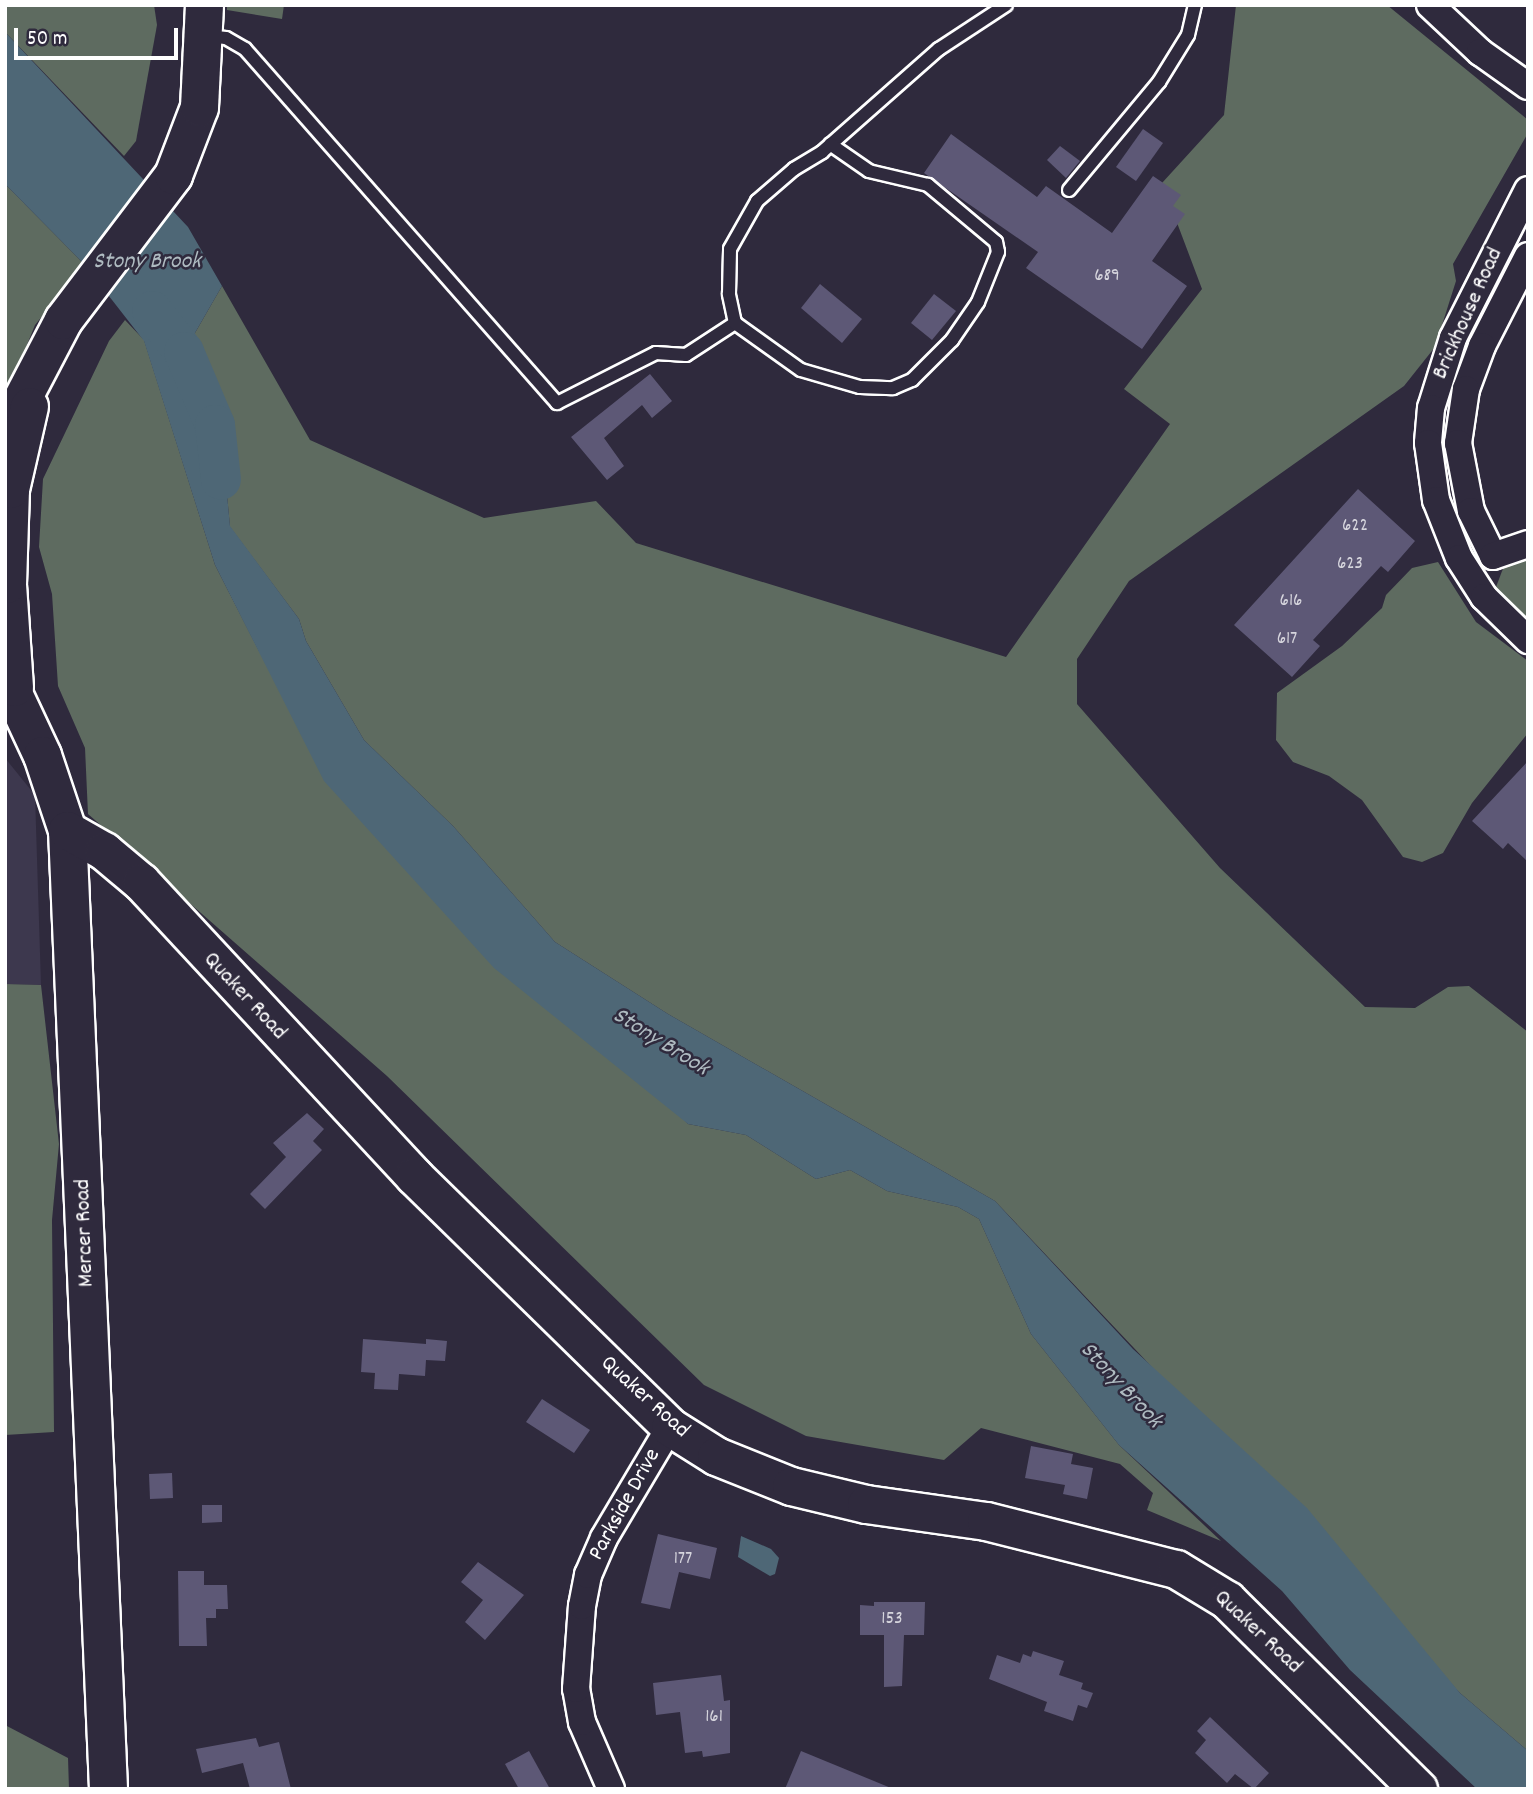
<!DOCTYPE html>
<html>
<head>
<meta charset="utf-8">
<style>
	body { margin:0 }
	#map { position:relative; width:1533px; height:1794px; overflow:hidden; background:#2f2a3d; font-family:Dekko,sans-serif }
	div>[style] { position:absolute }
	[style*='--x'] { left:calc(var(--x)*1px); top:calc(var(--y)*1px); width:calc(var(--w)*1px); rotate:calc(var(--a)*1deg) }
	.built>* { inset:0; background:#3d384e }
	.green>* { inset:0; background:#5e6b60 }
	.water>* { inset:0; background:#4e6776 }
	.river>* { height:40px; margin:-20px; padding:0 20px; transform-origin:20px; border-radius:20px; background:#4e6776 }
	.building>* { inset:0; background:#5d5876 }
	.roads { filter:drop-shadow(2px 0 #fff) drop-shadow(-2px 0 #fff) drop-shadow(0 2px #fff) drop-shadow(0 -2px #fff) }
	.lane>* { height:12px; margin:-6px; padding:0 6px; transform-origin:6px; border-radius:6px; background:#2f2a3d }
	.street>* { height:26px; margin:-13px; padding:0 13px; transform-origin:13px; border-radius:13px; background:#2f2a3d }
	.secondary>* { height:37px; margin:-18.5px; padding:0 18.5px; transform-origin:18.5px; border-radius:18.5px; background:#2f2a3d }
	span { translate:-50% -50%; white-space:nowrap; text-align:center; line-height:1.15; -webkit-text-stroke:5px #2f2a3d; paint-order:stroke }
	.number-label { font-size:19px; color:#d6d5dd }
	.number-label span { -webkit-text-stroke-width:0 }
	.street-label { font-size:23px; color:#fff }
	.water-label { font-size:24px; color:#afbbc1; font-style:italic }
	.frame { position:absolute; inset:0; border:7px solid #fff; pointer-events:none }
	.scale { position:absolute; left:14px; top:28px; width:164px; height:32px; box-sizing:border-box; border:4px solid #fff; border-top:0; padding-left:9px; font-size:21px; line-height:24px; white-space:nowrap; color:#fff; -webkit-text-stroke:5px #2f2a3d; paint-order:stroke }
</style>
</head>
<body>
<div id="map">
	<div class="built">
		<i style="clip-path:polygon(5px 758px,35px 795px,41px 985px,5px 984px)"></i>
	</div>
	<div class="green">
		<i style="clip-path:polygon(5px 5px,154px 5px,157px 25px,136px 141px,124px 156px,5px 32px)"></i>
		<i style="clip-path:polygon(227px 5px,284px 5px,282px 19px,227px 10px)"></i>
		<i style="clip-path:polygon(1236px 5px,1387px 5px,1528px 120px,1528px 133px,1453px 264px,1456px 281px,1435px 347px,1404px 386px,1129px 581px,1077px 659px,1077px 704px,1220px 868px,1365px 1007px,1415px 1008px,1448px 987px,1469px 986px,1528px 1032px,1528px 1751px,1460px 1693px,995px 1201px,668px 1014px,555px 942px,453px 826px,364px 740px,306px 641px,299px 619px,230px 527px,222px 441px,184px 352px,222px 286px,310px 440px,484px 518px,596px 501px,636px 543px,1006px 657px,1170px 424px,1124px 389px,1202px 289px,1162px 183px,1224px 115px)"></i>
		<i style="clip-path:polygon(5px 184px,84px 264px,35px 325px,5px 399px)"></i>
		<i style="clip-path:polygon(125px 320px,144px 340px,215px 565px,259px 651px,688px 1124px,746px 1135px,816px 1179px,850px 1170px,887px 1191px,958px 1207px,979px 1219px,1031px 1334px,1119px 1445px,1221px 1541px,1147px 1510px,1153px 1493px,1120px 1464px,981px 1428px,944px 1460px,806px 1436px,704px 1385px,387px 1076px,88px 814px,85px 748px,58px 686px,52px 594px,39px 547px,43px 479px,109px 341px)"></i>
		<i style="clip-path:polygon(1528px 556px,1528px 627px,1498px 595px,1496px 587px,1504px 566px)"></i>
		<i style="clip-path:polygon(1438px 562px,1476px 622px,1528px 661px,1528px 733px,1472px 803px,1443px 853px,1422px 862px,1403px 857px,1362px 800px,1329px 776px,1293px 762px,1276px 740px,1277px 693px,1342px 646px,1382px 608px,1386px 595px,1412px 568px)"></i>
		<i style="clip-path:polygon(5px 984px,41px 985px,59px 1144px,52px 1220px,54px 1432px,5px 1435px)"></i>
		<i style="clip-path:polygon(5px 1725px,68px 1758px,69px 1789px,5px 1789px)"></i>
	</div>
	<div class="water">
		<i style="clip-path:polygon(5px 32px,188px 227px,222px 286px,184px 352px,222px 441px,230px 526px,299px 619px,306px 641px,364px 740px,453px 826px,555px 942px,668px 1014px,995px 1201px,1133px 1349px,1307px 1508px,1460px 1693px,1528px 1751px,1528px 1789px,1477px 1789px,1350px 1670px,1282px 1591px,1119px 1445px,1031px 1334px,979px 1219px,958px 1207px,887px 1191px,850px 1170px,816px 1179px,746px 1135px,688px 1124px,494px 968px,324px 781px,215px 565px,144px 341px,84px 264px,5px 184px)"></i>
		<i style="clip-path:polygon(741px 1536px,771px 1549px,779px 1558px,775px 1574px,770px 1576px,738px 1557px)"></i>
	</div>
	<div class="river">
		<i style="--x:152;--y:311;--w:52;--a:52"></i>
		<i style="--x:184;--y:352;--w:79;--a:67"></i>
		<i style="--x:215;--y:425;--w:55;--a:83.8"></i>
	</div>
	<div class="building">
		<i style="clip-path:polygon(1143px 129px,1163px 143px,1136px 181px,1116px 167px)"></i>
		<i style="clip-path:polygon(951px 134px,1037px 197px,1046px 186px,1112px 233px,1153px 176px,1181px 195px,1173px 206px,1185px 214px,1152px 261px,1187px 286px,1142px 349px,1026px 268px,1038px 252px,924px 173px)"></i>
		<i style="clip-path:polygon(1060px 146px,1080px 161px,1066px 178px,1047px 160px)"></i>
		<i style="clip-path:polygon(820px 284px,862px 319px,842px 343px,801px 308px)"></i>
		<i style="clip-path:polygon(934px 294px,956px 311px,932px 340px,911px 323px)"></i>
		<i style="clip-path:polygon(650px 374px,672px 401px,652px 418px,642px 405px,604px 438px,624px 466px,607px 480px,571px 437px)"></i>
		<i style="clip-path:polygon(1358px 489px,1415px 541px,1388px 572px,1381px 566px,1339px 612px,1313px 640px,1320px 646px,1292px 677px,1234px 625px)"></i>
		<i style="clip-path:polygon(1528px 761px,1528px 862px,1508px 843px,1503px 849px,1472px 821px)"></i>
		<i style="clip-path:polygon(307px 1113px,324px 1129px,313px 1141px,322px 1150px,265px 1209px,250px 1194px,286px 1157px,273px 1143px)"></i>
		<i style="clip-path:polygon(363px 1339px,426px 1344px,426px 1339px,447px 1341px,445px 1361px,426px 1360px,425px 1376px,399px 1374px,398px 1390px,374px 1389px,375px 1373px,361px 1372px)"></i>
		<i style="clip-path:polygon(542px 1399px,590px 1430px,574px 1453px,526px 1422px)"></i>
		<i style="clip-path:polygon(1031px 1446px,1073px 1454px,1071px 1464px,1093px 1468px,1087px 1499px,1063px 1494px,1065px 1485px,1025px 1478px)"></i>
		<i style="clip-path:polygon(172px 1473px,173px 1498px,150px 1499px,149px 1474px)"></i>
		<i style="clip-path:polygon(202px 1505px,222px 1505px,222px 1522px,202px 1523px)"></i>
		<i style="clip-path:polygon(658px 1534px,717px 1548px,710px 1579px,679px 1572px,670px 1609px,641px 1603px)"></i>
		<i style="clip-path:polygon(478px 1562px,524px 1595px,485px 1640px,465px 1622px,483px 1600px,461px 1582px)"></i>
		<i style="clip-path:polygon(178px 1571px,204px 1571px,204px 1585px,227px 1585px,228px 1609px,216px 1609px,216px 1618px,206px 1618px,207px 1646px,179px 1646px)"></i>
		<i style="clip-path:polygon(874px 1602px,925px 1602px,924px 1635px,904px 1635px,902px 1686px,884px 1687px,884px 1635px,860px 1635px,860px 1605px,874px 1606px)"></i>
		<i style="clip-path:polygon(1033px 1651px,1064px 1661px,1059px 1675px,1083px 1683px,1081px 1689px,1093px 1693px,1087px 1708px,1078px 1705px,1073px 1721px,1044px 1711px,1047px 1702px,989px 1679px,997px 1655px,1020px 1663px,1023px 1654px,1031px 1657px)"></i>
		<i style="clip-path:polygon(721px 1675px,724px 1701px,730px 1700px,730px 1753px,703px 1757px,702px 1751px,685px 1753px,680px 1712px,656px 1715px,653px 1683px)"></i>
		<i style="clip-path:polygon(1210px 1717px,1269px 1773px,1254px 1789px,1235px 1774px,1227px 1783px,1195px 1753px,1206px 1740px,1197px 1731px)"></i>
		<i style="clip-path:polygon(256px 1738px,259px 1747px,279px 1742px,291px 1789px,250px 1789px,243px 1763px,202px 1773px,196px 1749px)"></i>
		<i style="clip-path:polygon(529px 1751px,550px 1789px,519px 1789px,505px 1764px)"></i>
		<i style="clip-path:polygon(801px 1751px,891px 1788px,891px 1789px,785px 1789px)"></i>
	</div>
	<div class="roads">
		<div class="lane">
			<i style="--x:206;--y:36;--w:20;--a:6"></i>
			<i style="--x:226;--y:38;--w:22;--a:30"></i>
			<i style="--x:245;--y:49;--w:472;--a:48.6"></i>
			<i style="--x:557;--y:403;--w:111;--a:-26.8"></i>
			<i style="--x:656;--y:353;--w:30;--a:4"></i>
			<i style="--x:686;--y:355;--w:59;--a:-33.1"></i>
			<i style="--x:735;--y:323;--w:30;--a:-102"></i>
			<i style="--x:729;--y:294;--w:45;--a:-88.7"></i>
			<i style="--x:730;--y:249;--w:55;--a:-60.6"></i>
			<i style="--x:757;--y:201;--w:49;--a:-40.9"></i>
			<i style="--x:794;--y:169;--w:33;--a:-31"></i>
			<i style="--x:822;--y:152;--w:156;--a:-41.4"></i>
			<i style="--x:939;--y:49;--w:80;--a:-33.3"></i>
			<i style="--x:1069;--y:190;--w:141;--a:-50.2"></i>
			<i style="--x:1159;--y:82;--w:55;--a:-58.3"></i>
			<i style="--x:1188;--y:35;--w:31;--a:-77"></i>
			<i style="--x:735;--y:323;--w:81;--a:35.5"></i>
			<i style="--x:801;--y:370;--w:61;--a:16.1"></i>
			<i style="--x:860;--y:387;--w:33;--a:2"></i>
			<i style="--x:893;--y:388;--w:21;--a:-23"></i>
			<i style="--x:912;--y:380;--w:57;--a:-45"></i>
			<i style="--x:952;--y:340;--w:46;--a:-55.6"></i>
			<i style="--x:978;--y:302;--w:54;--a:-68.2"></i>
			<i style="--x:998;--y:252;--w:10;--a:-101"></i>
			<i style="--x:996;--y:242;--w:89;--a:-140"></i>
			<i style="--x:928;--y:185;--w:61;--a:-166.7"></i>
			<i style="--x:869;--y:171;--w:47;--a:-145.3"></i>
		</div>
		<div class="street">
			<i style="--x:1430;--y:5;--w:69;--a:43.2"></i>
			<i style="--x:1480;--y:52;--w:59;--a:35.3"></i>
			<i style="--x:1528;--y:190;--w:166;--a:116.9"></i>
			<i style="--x:1453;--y:338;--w:73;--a:107.4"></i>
			<i style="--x:1431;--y:408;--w:35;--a:95"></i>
			<i style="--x:1428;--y:443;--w:58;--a:82"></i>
			<i style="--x:1436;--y:500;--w:62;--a:68.4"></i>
			<i style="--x:1459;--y:558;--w:46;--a:57.3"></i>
			<i style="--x:1484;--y:597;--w:62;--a:44.3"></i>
			<i style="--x:1528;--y:256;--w:101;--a:117.1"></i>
			<i style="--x:1482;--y:346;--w:46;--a:110.4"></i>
			<i style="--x:1466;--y:389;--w:55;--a:98.4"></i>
			<i style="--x:1458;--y:443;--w:69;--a:79.2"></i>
			<i style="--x:1471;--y:511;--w:50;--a:63.9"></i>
			<i style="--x:1493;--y:556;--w:37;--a:-19"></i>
			<i style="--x:611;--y:1789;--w:73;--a:-113.4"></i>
			<i style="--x:582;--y:1722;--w:34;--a:-100"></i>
			<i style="--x:576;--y:1689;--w:83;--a:-85.9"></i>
			<i style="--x:582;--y:1606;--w:32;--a:-79"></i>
			<i style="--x:588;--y:1575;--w:40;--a:-66.6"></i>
			<i style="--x:604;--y:1538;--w:129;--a:-59.3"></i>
		</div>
		<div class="secondary">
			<i style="--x:5;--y:431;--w:125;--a:-62.4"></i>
			<i style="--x:63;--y:320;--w:182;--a:-52.8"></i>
			<i style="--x:173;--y:175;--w:73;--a:-69.1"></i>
			<i style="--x:199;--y:107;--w:102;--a:-87.2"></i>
			<i style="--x:5;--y:676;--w:87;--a:64.9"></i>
			<i style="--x:42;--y:755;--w:79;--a:71.6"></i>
			<i style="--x:67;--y:830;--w:960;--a:87.55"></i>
			<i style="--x:14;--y:687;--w:103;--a:-93.9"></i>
			<i style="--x:7;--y:584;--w:95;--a:-88.2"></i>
			<i style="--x:10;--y:489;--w:85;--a:-77.1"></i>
			<i style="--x:67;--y:830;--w:43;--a:29.6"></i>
			<i style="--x:104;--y:851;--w:48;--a:40"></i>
			<i style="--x:141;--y:882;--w:401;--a:47.1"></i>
			<i style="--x:414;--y:1176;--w:359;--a:44.4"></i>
			<i style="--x:670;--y:1427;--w:54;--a:32.2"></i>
			<i style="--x:716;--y:1456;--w:81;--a:21.8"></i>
			<i style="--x:791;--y:1486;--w:77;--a:13.5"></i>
			<i style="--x:866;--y:1504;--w:121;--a:8.1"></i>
			<i style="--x:986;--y:1521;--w:196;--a:14.2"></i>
			<i style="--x:1176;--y:1569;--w:60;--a:31.3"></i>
			<i style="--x:1227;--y:1600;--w:269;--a:44.7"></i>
		</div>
	</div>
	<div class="number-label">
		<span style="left:1107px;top:277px">689</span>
		<span style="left:1355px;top:527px">622</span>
		<span style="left:1350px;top:565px">623</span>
		<span style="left:1291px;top:602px">616</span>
		<span style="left:1287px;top:640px">617</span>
		<span style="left:683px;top:1560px">177</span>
		<span style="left:892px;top:1620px">153</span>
		<span style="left:714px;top:1718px">161</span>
	</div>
	<div class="street-label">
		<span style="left:1469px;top:314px;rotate:-66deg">Brickhouse Road</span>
		<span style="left:244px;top:997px;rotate:47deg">Quaker Road</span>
		<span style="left:86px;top:1233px;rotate:-92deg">Mercer Road</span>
		<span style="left:644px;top:1398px;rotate:42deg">Quaker Road</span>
		<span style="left:626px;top:1505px;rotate:-61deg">Parkside Drive</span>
		<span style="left:1257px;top:1633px;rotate:43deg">Quaker Road</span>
	</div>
	<div class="water-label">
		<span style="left:147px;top:263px">Stony Brook</span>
		<span style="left:660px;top:1043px;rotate:32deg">Stony Brook</span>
		<span style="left:1120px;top:1386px;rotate:47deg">Stony Brook</span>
	</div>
	<div class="frame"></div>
	<div class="scale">50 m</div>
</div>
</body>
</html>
